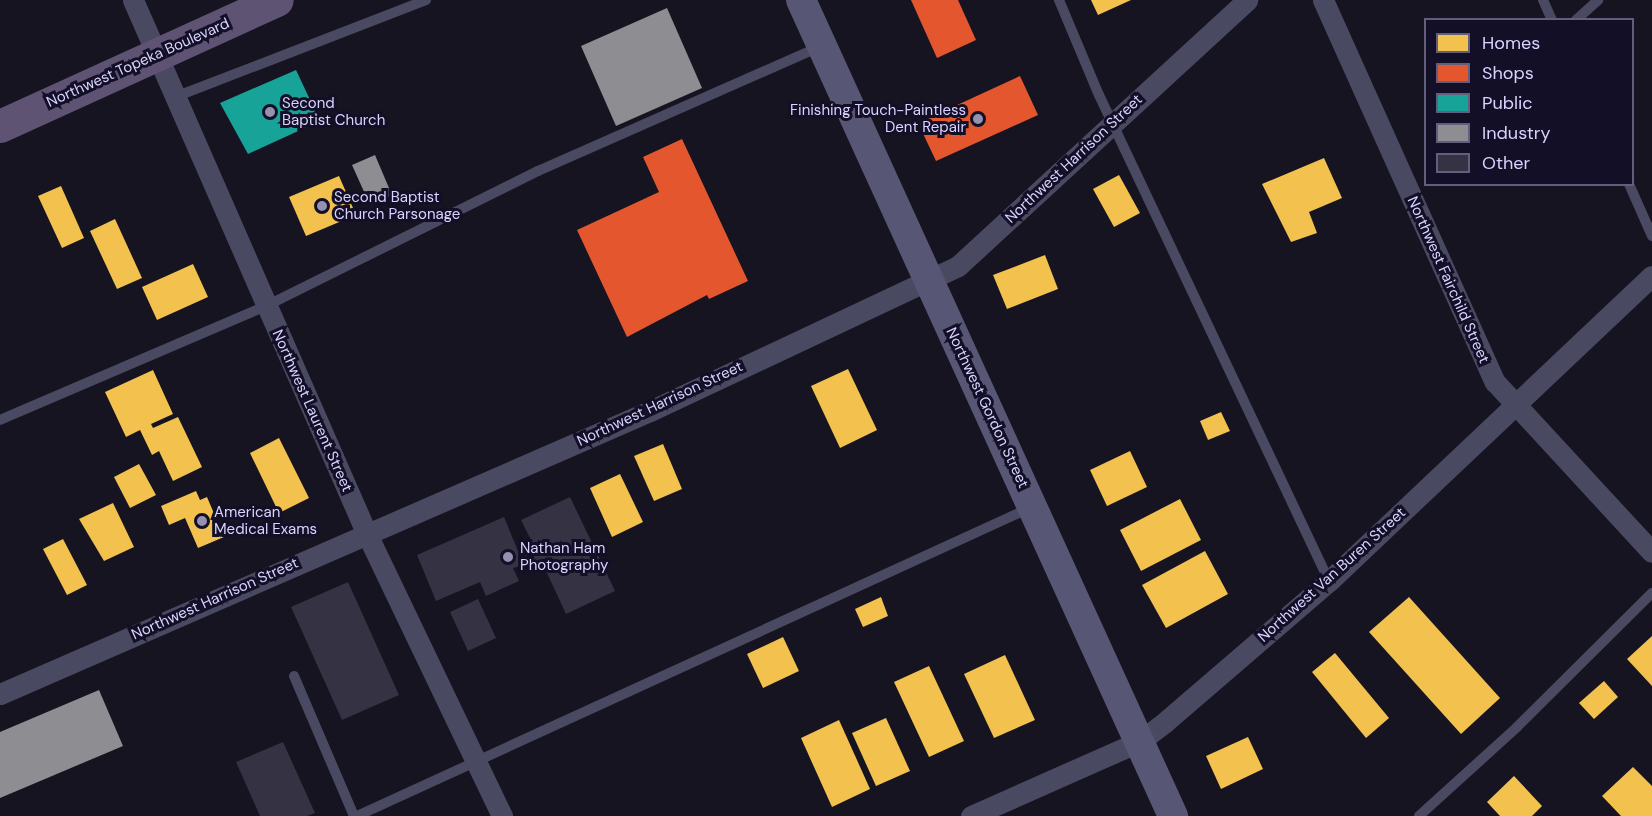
<!DOCTYPE html>
<html>
<head>
<meta charset="utf-8">
<style>
	body { margin:0 }
	#map { position:relative; width:1652px; height:816px; overflow:hidden; background:#161421; font-family:"DM Sans",sans-serif }
	div>[style] { position:absolute }
	[style*='--x'] { left:calc(var(--x)*1px); top:calc(var(--y)*1px); width:calc(var(--w)*1px); rotate:calc(var(--a)*1deg) }
	.homes>* { inset:0; background:#f2c14e }
	.shops>* { inset:0; background:#e4572e }
	.public>* { inset:0; background:#17a398 }
	.industry>* { inset:0; background:#8d8d92 }
	.building>* { inset:0; background:#343243 }
	.lane>* { height:10px; margin:-5px; padding:0 5px; transform-origin:5px; border-radius:5px; background:#4a4962 }
	.street>* { height:21px; margin:-10.5px; padding:0 10.5px; transform-origin:10.5px; border-radius:10.5px; background:#4a4962 }
	.secondary>* { height:30px; margin:-15px; padding:0 15px; transform-origin:15px; border-radius:15px; background:#575674 }
	.primary>* { height:33px; margin:-16.5px; padding:0 16.5px; transform-origin:16.5px; border-radius:16.5px; background:#5e5373 }
	.dots>* { width:16px; height:16px; translate:-50% -50%; box-sizing:border-box; border:3px solid #130f26; border-radius:50% }
	span { translate:-50% -50%; white-space:nowrap; text-align:center; line-height:1.15; -webkit-text-stroke:6px #130f26; paint-order:stroke }
	.street-label { font-size:15px; color:#d9d4ff }
	.poi-label { font-size:15px; color:#d9d4ff }
	.left { translate:0 -50%; text-align:left }
	.right { translate:-100% -50%; text-align:right }
	.legend { position:absolute; left:1424px; top:18px; width:210px; height:168px; box-sizing:border-box; background:#130f26; border:2px solid #625e7d; margin:0; padding:8px 10px; list-style:none; font-size:18px; color:#d9d4ff }
	.legend li { display:flex; align-items:center; gap:12px; height:30px }
	.legend b { width:30px; border:2px solid #625e7d }
</style>
</head>
<body>
<div id="map">
	<div class="homes">
		<i style="clip-path:polygon(1091px 0,1131px 0,1098px 15px)"></i>
		<i style="clip-path:polygon(1324px 158px,1342px 198px,1309px 212px,1317px 233px,1291px 242px,1262px 184px)"></i>
		<i style="clip-path:polygon(1119px 175px,1140px 213px,1114px 227px,1093px 189px)"></i>
		<i style="clip-path:polygon(339px 176px,356px 215px,306px 236px,289px 197px)"></i>
		<i style="clip-path:polygon(61px 186px,84px 238px,62px 248px,38px 196px)"></i>
		<i style="clip-path:polygon(115px 219px,142px 278px,117px 289px,90px 231px)"></i>
		<i style="clip-path:polygon(1045px 255px,1058px 289px,1007px 309px,993px 275px)"></i>
		<i style="clip-path:polygon(193px 264px,208px 297px,157px 320px,142px 287px)"></i>
		<i style="clip-path:polygon(848px 369px,877px 430px,840px 448px,811px 386px)"></i>
		<i style="clip-path:polygon(153px 370px,173px 414px,151px 424px,153px 428px,178px 417px,202px 467px,173px 481px,159px 451px,152px 455px,140px 430px,126px 437px,105px 392px)"></i>
		<i style="clip-path:polygon(1221px 412px,1230px 431px,1208px 440px,1200px 421px)"></i>
		<i style="clip-path:polygon(279px 438px,309px 498px,279px 513px,250px 453px)"></i>
		<i style="clip-path:polygon(663px 444px,682px 489px,654px 501px,634px 456px)"></i>
		<i style="clip-path:polygon(1130px 451px,1147px 487px,1107px 506px,1090px 470px)"></i>
		<i style="clip-path:polygon(139px 464px,156px 495px,130px 508px,114px 477px)"></i>
		<i style="clip-path:polygon(620px 474px,643px 522px,612px 537px,590px 488px)"></i>
		<i style="clip-path:polygon(196px 491px,200px 500px,207px 497px,224px 537px,198px 548px,185px 518px,169px 525px,161px 506px)"></i>
		<i style="clip-path:polygon(1180px 499px,1201px 540px,1141px 571px,1120px 530px)"></i>
		<i style="clip-path:polygon(113px 503px,134px 547px,104px 561px,79px 519px)"></i>
		<i style="clip-path:polygon(63px 539px,87px 585px,67px 595px,43px 549px)"></i>
		<i style="clip-path:polygon(1205px 551px,1228px 594px,1166px 628px,1142px 585px)"></i>
		<i style="clip-path:polygon(881px 597px,888px 616px,863px 627px,855px 609px)"></i>
		<i style="clip-path:polygon(1409px 597px,1500px 698px,1461px 734px,1369px 632px)"></i>
		<i style="clip-path:polygon(1652px 636px,1652px 686px,1627px 659px)"></i>
		<i style="clip-path:polygon(783px 637px,799px 671px,763px 688px,747px 654px)"></i>
		<i style="clip-path:polygon(1335px 653px,1389px 718px,1366px 738px,1312px 672px)"></i>
		<i style="clip-path:polygon(1005px 655px,1035px 720px,994px 738px,964px 674px)"></i>
		<i style="clip-path:polygon(929px 666px,964px 741px,929px 757px,894px 682px)"></i>
		<i style="clip-path:polygon(1604px 681px,1618px 697px,1594px 719px,1579px 703px)"></i>
		<i style="clip-path:polygon(886px 718px,910px 771px,876px 786px,852px 733px)"></i>
		<i style="clip-path:polygon(839px 720px,870px 789px,832px 807px,801px 738px)"></i>
		<i style="clip-path:polygon(1248px 737px,1263px 769px,1221px 789px,1206px 756px)"></i>
		<i style="clip-path:polygon(1633px 767px,1652px 786px,1652px 816px,1621px 816px,1602px 796px)"></i>
		<i style="clip-path:polygon(1514px 776px,1542px 806px,1532px 816px,1500px 816px,1487px 802px)"></i>
	</div>
	<div class="shops">
		<i style="clip-path:polygon(911px 0,958px 0,976px 40px,937px 58px)"></i>
		<i style="clip-path:polygon(1020px 76px,1038px 115px,936px 161px,918px 123px)"></i>
		<i style="clip-path:polygon(682px 139px,748px 281px,709px 299px,707px 295px,627px 337px,577px 230px,659px 192px,643px 157px)"></i>
	</div>
	<div class="public">
		<i style="clip-path:polygon(296px 70px,320px 121px,248px 154px,220px 103px)"></i>
	</div>
	<div class="industry">
		<i style="clip-path:polygon(667px 8px,702px 88px,616px 126px,581px 46px)"></i>
		<i style="clip-path:polygon(375px 155px,392px 195px,370px 205px,352px 165px)"></i>
		<i style="clip-path:polygon(99px 690px,123px 746px,0 798px,0 732px)"></i>
	</div>
	<div class="building">
		<i style="clip-path:polygon(570px 497px,615px 591px,566px 614px,541px 560px,513px 568px,519px 581px,486px 596px,480px 582px,436px 601px,417px 555px,504px 517px,518px 551px,533px 544px,521px 520px)"></i>
		<i style="clip-path:polygon(348px 582px,399px 695px,342px 720px,291px 607px)"></i>
		<i style="clip-path:polygon(478px 599px,496px 638px,468px 651px,450px 612px)"></i>
		<i style="clip-path:polygon(283px 742px,315px 813px,307px 816px,260px 816px,236px 762px)"></i>
	</div>
	<div class="lane">
		<i style="--x:1059;--y:0;--w:103;--a:67.2"></i>
		<i style="--x:1099;--y:95;--w:538;--a:64.67"></i>
		<i style="--x:1543;--y:0;--w:22;--a:66"></i>
		<i style="--x:1576;--y:20;--w:30;--a:-42"></i>
		<i style="--x:175;--y:97;--w:269;--a:-21.1"></i>
		<i style="--x:1629;--y:184;--w:57;--a:66.1"></i>
		<i style="--x:0;--y:420;--w:289;--a:-23.2"></i>
		<i style="--x:266;--y:306;--w:304;--a:-26.4"></i>
		<i style="--x:538;--y:171;--w:307;--a:-23.8"></i>
		<i style="--x:294;--y:676;--w:152;--a:66.8"></i>
		<i style="--x:357;--y:816;--w:742;--a:-24.6"></i>
		<i style="--x:1419;--y:816;--w:132;--a:-42.2"></i>
		<i style="--x:1517;--y:727;--w:190;--a:-44.8"></i>
	</div>
	<div class="street">
		<i style="--x:133;--y:0;--w:581;--a:66.35"></i>
		<i style="--x:366;--y:532;--w:315;--a:64.4"></i>
		<i style="--x:1323;--y:0;--w:419;--a:65.8"></i>
		<i style="--x:1495;--y:382;--w:231;--a:47.3"></i>
		<i style="--x:0;--y:694;--w:709;--a:-23.53"></i>
		<i style="--x:650;--y:411;--w:340;--a:-25.2"></i>
		<i style="--x:958;--y:266;--w:393;--a:-42.6"></i>
		<i style="--x:971;--y:816;--w:185;--a:-23.9"></i>
		<i style="--x:1140;--y:741;--w:31;--a:-37"></i>
		<i style="--x:1165;--y:722;--w:216;--a:-40.7"></i>
		<i style="--x:1329;--y:581;--w:444;--a:-43.4"></i>
	</div>
	<div class="secondary">
		<i style="--x:801;--y:0;--w:897;--a:65.49"></i>
	</div>
	<div class="primary">
		<i style="--x:0;--y:126;--w:304;--a:-24.5"></i>
	</div>
	<div class="dots">
		<i style="left:270px;top:112px;background:#9591b1"></i>
		<i style="left:978px;top:119px;background:#9591b1"></i>
		<i style="left:322px;top:206px;background:#9591b1"></i>
		<i style="left:202px;top:521px;background:#9591b1"></i>
		<i style="left:508px;top:557px;background:#9591b1"></i>
	</div>
	<div class="street-label">
		<span style="left:138px;top:63px;rotate:-24deg">Northwest Topeka Boulevard</span>
		<span style="left:1074px;top:159px;rotate:-43deg">Northwest Harrison Street</span>
		<span style="left:1448px;top:280px;rotate:66deg">Northwest Fairchild Street</span>
		<span style="left:660px;top:404px;rotate:-25deg">Northwest Harrison Street</span>
		<span style="left:987px;top:408px;rotate:65deg">Northwest Gordon Street</span>
		<span style="left:312px;top:411px;rotate:66deg">Northwest Laurent Street</span>
		<span style="left:1332px;top:575px;rotate:-42deg">Northwest Van Buren Street</span>
		<span style="left:215px;top:599px;rotate:-24deg">Northwest Harrison Street</span>
	</div>
	<div class="poi-label">
		<span class="left" style="left:282px;top:112px">Second<br>Baptist Church</span>
		<span class="right" style="left:966px;top:119px">Finishing Touch-Paintless<br>Dent Repair</span>
		<span class="left" style="left:334px;top:206px">Second Baptist<br>Church Parsonage</span>
		<span class="left" style="left:214px;top:521px">American<br>Medical Exams</span>
		<span class="left" style="left:520px;top:557px">Nathan Ham<br>Photography</span>
	</div>
	<ul class="legend">
	<li><b style="height:16px;background:#f2c14e"></b>Homes</li>
	<li><b style="height:16px;background:#e4572e"></b>Shops</li>
	<li><b style="height:16px;background:#17a398"></b>Public</li>
	<li><b style="height:16px;background:#8d8d92"></b>Industry</li>
	<li><b style="height:16px;background:#343243"></b>Other</li>
	</ul>
</div>
</body>
</html>
